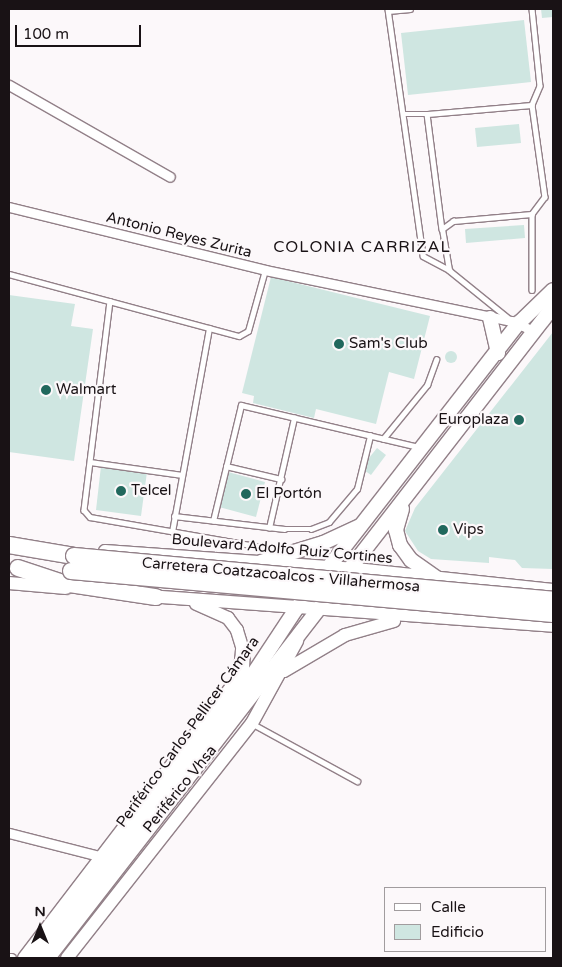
<!DOCTYPE html>
<html>
<head>
<meta charset="utf-8">
<style>
	body { margin:0 }
	#map { position:relative; width:562px; height:967px; overflow:hidden; background:#fcf8fa; font-family:"Varela Round",sans-serif }
	div>[style] { position:absolute }
	[style*='--x'] { left:calc(var(--x)*1px); top:calc(var(--y)*1px); width:calc(var(--w)*1px); rotate:calc(var(--a)*1deg) }
	.building>* { inset:0; background:#cfe6e1 }
	.round { border-radius:50% }
	.roads { filter:drop-shadow(1px 0 #928088) drop-shadow(-1px 0 #928088) drop-shadow(0 1px #928088) drop-shadow(0 -1px #928088) }
	.lane>* { height:4.5px; margin:-2.25px; padding:0 2.25px; transform-origin:2.25px; border-radius:2.25px; background:#fff }
	.street>* { height:9px; margin:-4.5px; padding:0 4.5px; transform-origin:4.5px; border-radius:4.5px; background:#fff }
	.secondary>* { height:12px; margin:-6px; padding:0 6px; transform-origin:6px; border-radius:6px; background:#fff }
	.primary>* { height:14px; margin:-7px; padding:0 7px; transform-origin:7px; border-radius:7px; background:#fff }
	.highway>* { height:16px; margin:-8px; padding:0 8px; transform-origin:8px; border-radius:8px; background:#fff }
	.bridges { filter:drop-shadow(1px 0 #928088) drop-shadow(-1px 0 #928088) drop-shadow(0 1px #928088) drop-shadow(0 -1px #928088) }
	.highway-bridge>* { height:16px; margin:-8px; padding:0 8px; transform-origin:8px; border-radius:8px; background:#fff }
	.dots>* { width:14px; height:14px; translate:-50% -50%; box-sizing:border-box; border:2px solid #fcf8fa; border-radius:50% }
	span { translate:-50% -50%; white-space:nowrap; text-align:center; line-height:1.15; -webkit-text-stroke:4.5px #fcf8fa; paint-order:stroke }
	.street-label { font-size:15px; color:#191215 }
	.poi-label { font-size:15px; color:#191215 }
	.left { translate:0 -50%; text-align:left }
	.right { translate:-100% -50%; text-align:right }
	.neighbourhood-label { font-size:16px; color:#191215; letter-spacing:1px }
	.frame { position:absolute; inset:0; border:10px solid #191215; pointer-events:none }
	.legend { position:absolute; left:384px; top:887px; width:162px; height:65px; box-sizing:border-box; background:#fcf8fa; border:1px solid #a19c9e; margin:0; padding:6px 9px; list-style:none; font-size:15px; color:#191215 }
	.legend li { display:flex; align-items:center; gap:10px; height:25px }
	.legend b { width:25px; border:1px solid #a19c9e }
	.north { position:absolute; left:15px; top:902px; width:50px; height:50px; -webkit-text-stroke:4px #fcf8fa; paint-order:stroke; rotate:0deg; font-size:14px; font-weight:700; line-height:20px; text-align:center; color:#191215 }
	.north::after { content:''; display:block; margin:auto; width:18px; height:22px; background:#191215; clip-path:polygon(50% 0,100% 100%,50% 72%,0 100%) }
	.scale { position:absolute; left:15px; top:25px; width:126px; height:22px; box-sizing:border-box; border:2px solid #191215; border-top:0; padding-left:6px; font-size:15px; line-height:18px; white-space:nowrap; color:#191215; -webkit-text-stroke:4px #fcf8fa; paint-order:stroke }
</style>
</head>
<body>
<div id="map">
	<div class="building">
		<i style="clip-path:polygon(541px 9px,553px 9px,553px 17px,542px 18px)"></i>
		<i style="clip-path:polygon(524px 20px,531px 82px,408px 95px,401px 33px)"></i>
		<i style="clip-path:polygon(519px 124px,521px 143px,477px 147px,475px 128px)"></i>
		<i style="clip-path:polygon(524px 225px,525px 238px,466px 243px,465px 229px)"></i>
		<i style="clip-path:polygon(271px 277px,430px 316px,414px 379px,389px 372px,376px 424px,316px 409px,314px 418px,253px 403px,254px 396px,242px 393px)"></i>
		<i style="clip-path:polygon(9px 295px,75px 304px,71px 326px,93px 329px,74px 461px,9px 452px)"></i>
		<i style="clip-path:polygon(553px 332px,553px 569px,522px 568px,515px 560px,489px 557px,489px 563px,431px 559px,418px 551px,405px 531px,415px 508px)"></i>
		<i class="round" style="left:445px;top:351px;width:12px;height:12px"></i>
		<i style="clip-path:polygon(377px 448px,386px 455px,371px 475px,361px 468px)"></i>
		<i style="clip-path:polygon(101px 466px,147px 472px,141px 516px,96px 510px)"></i>
		<i style="clip-path:polygon(228px 472px,265px 482px,256px 517px,219px 507px)"></i>
	</div>
	<div class="roads">
		<div class="lane">
			<i style="--x:388;--y:9;--w:249;--a:81.9"></i>
			<i style="--x:423;--y:256;--w:30;--a:28"></i>
			<i style="--x:449;--y:270;--w:75;--a:39"></i>
			<i style="--x:532;--y:9;--w:77;--a:84.1"></i>
			<i style="--x:540;--y:86;--w:21;--a:113"></i>
			<i style="--x:532;--y:105;--w:93;--a:82"></i>
			<i style="--x:545;--y:197;--w:21;--a:127"></i>
			<i style="--x:532;--y:214;--w:76;--a:90"></i>
			<i style="--x:388;--y:11;--w:22;--a:-5"></i>
			<i style="--x:403;--y:114;--w:24;--a:0"></i>
			<i style="--x:427;--y:114;--w:116;--a:82.6"></i>
			<i style="--x:427;--y:114;--w:105;--a:-4.9"></i>
			<i style="--x:449;--y:270;--w:42;--a:-99.7"></i>
			<i style="--x:442;--y:229;--w:14;--a:-36"></i>
			<i style="--x:453;--y:221;--w:79;--a:-5.1"></i>
			<i style="--x:9;--y:274;--w:238;--a:15.1"></i>
			<i style="--x:239;--y:336;--w:10;--a:-29"></i>
			<i style="--x:248;--y:331;--w:63;--a:-74.4"></i>
			<i style="--x:110;--y:301;--w:211;--a:97.1"></i>
			<i style="--x:84;--y:510;--w:9;--a:49"></i>
			<i style="--x:90;--y:517;--w:198;--a:9.9"></i>
			<i style="--x:383;--y:439;--w:70;--a:-50.8"></i>
			<i style="--x:427;--y:385;--w:27;--a:-70"></i>
			<i style="--x:90;--y:462;--w:93;--a:8"></i>
			<i style="--x:226;--y:466;--w:57;--a:13.3"></i>
			<i style="--x:174;--y:516;--w:111;--a:6.7"></i>
			<i style="--x:284;--y:529;--w:27;--a:0"></i>
			<i style="--x:311;--y:529;--w:19;--a:-21"></i>
			<i style="--x:329;--y:522;--w:43;--a:-49.7"></i>
			<i style="--x:357;--y:489;--w:55;--a:-76.2"></i>
			<i style="--x:213;--y:521;--w:119;--a:-76.4"></i>
			<i style="--x:241;--y:405;--w:182;--a:13.3"></i>
			<i style="--x:269;--y:528;--w:113;--a:-77.2"></i>
			<i style="--x:172;--y:532;--w:207;--a:-79.7"></i>
			<i style="--x:253;--y:724;--w:119;--a:28.7"></i>
		</div>
		<div class="street">
			<i style="--x:9;--y:85;--w:185;--a:29.7"></i>
			<i style="--x:9;--y:207;--w:264;--a:13.8"></i>
			<i style="--x:265;--y:270;--w:252;--a:11.7"></i>
			<i style="--x:512;--y:321;--w:23;--a:25"></i>
			<i style="--x:9;--y:833;--w:93;--a:14.3"></i>
			<i style="--x:9;--y:958;--w:2;--a:0"></i>
		</div>
		<div class="secondary">
			<i style="--x:105;--y:551;--w:252;--a:4.1"></i>
			<i style="--x:356;--y:569;--w:198;--a:6.1"></i>
			<i style="--x:9;--y:583;--w:57;--a:5"></i>
			<i style="--x:148;--y:596;--w:406;--a:4.2"></i>
			<i style="--x:284;--y:671;--w:71;--a:-30.5"></i>
			<i style="--x:345;--y:635;--w:51;--a:-15.9"></i>
			<i style="--x:24;--y:958;--w:351;--a:-52.6"></i>
			<i style="--x:237;--y:679;--w:30;--a:-78"></i>
			<i style="--x:243;--y:650;--w:21;--a:-107"></i>
			<i style="--x:237;--y:630;--w:15;--a:-127"></i>
			<i style="--x:228;--y:618;--w:35;--a:-156"></i>
			<i style="--x:67;--y:958;--w:299;--a:-51.8"></i>
			<i style="--x:252;--y:723;--w:94;--a:-61.2"></i>
		</div>
		<div class="primary">
			<i style="--x:490;--y:318;--w:36;--a:77"></i>
			<i style="--x:402;--y:509;--w:22;--a:106"></i>
			<i style="--x:396;--y:530;--w:16;--a:75"></i>
			<i style="--x:400;--y:545;--w:19;--a:54"></i>
			<i style="--x:411;--y:560;--w:33;--a:35"></i>
			<i style="--x:261;--y:562;--w:65;--a:-17"></i>
			<i style="--x:323;--y:543;--w:41;--a:-24.7"></i>
			<i style="--x:241;--y:687;--w:37;--a:-87"></i>
			<i style="--x:35;--y:958;--w:341;--a:-52.3"></i>
			<i style="--x:244;--y:688;--w:95;--a:-56.6"></i>
			<i style="--x:296;--y:609;--w:363;--a:-52.1"></i>
			<i style="--x:519;--y:323;--w:47;--a:-44.1"></i>
			<i style="--x:48;--y:958;--w:824;--a:-52.2"></i>
		</div>
		<div class="highway">
			<i style="--x:9;--y:545;--w:66;--a:9.6"></i>
			<i style="--x:18;--y:568;--w:47;--a:18.4"></i>
			<i style="--x:63;--y:583;--w:94;--a:8.6"></i>
		</div>
	</div>
	<div class="bridges">
		<div class="highway-bridge">
			<i style="--x:74;--y:556;--w:481;--a:5.2"></i>
			<i style="--x:71;--y:571;--w:484;--a:5.1"></i>
		</div>
	</div>
	<div class="dots">
		<i style="left:339px;top:344px;background:#21685d"></i>
		<i style="left:46px;top:390px;background:#21685d"></i>
		<i style="left:519px;top:420px;background:#21685d"></i>
		<i style="left:121px;top:491px;background:#21685d"></i>
		<i style="left:246px;top:494px;background:#21685d"></i>
		<i style="left:443px;top:530px;background:#21685d"></i>
	</div>
	<div class="street-label">
		<span style="left:179px;top:235px;rotate:14deg">Antonio Reyes Zurita</span>
		<span style="left:282px;top:549px;rotate:5deg">Boulevard Adolfo Ruiz Cortines</span>
		<span style="left:281px;top:575px;rotate:5deg">Carretera Coatzacoalcos - Villahermosa</span>
		<span style="left:188px;top:732px;rotate:-54deg">Periférico Carlos Pellicer Cámara</span>
		<span style="left:180px;top:789px;rotate:-51deg">Periférico Vhsa</span>
	</div>
	<div class="poi-label">
		<span class="left" style="left:349px;top:344px">Sam's Club</span>
		<span class="left" style="left:56px;top:390px">Walmart</span>
		<span class="right" style="left:509px;top:420px">Europlaza</span>
		<span class="left" style="left:131px;top:491px">Telcel</span>
		<span class="left" style="left:256px;top:494px">El Portón</span>
		<span class="left" style="left:453px;top:530px">Vips</span>
	</div>
	<div class="neighbourhood-label">
		<span style="left:362px;top:247px">COLONIA CARRIZAL</span>
	</div>
	<div class="frame"></div>
	<ul class="legend">
	<li><b style="height:6px;background:#fff"></b>Calle</li>
	<li><b style="height:14px;background:#cfe6e1"></b>Edificio</li>
	</ul>
	<div class="north">N</div>
	<div class="scale">100 m</div>
</div>
</body>
</html>
